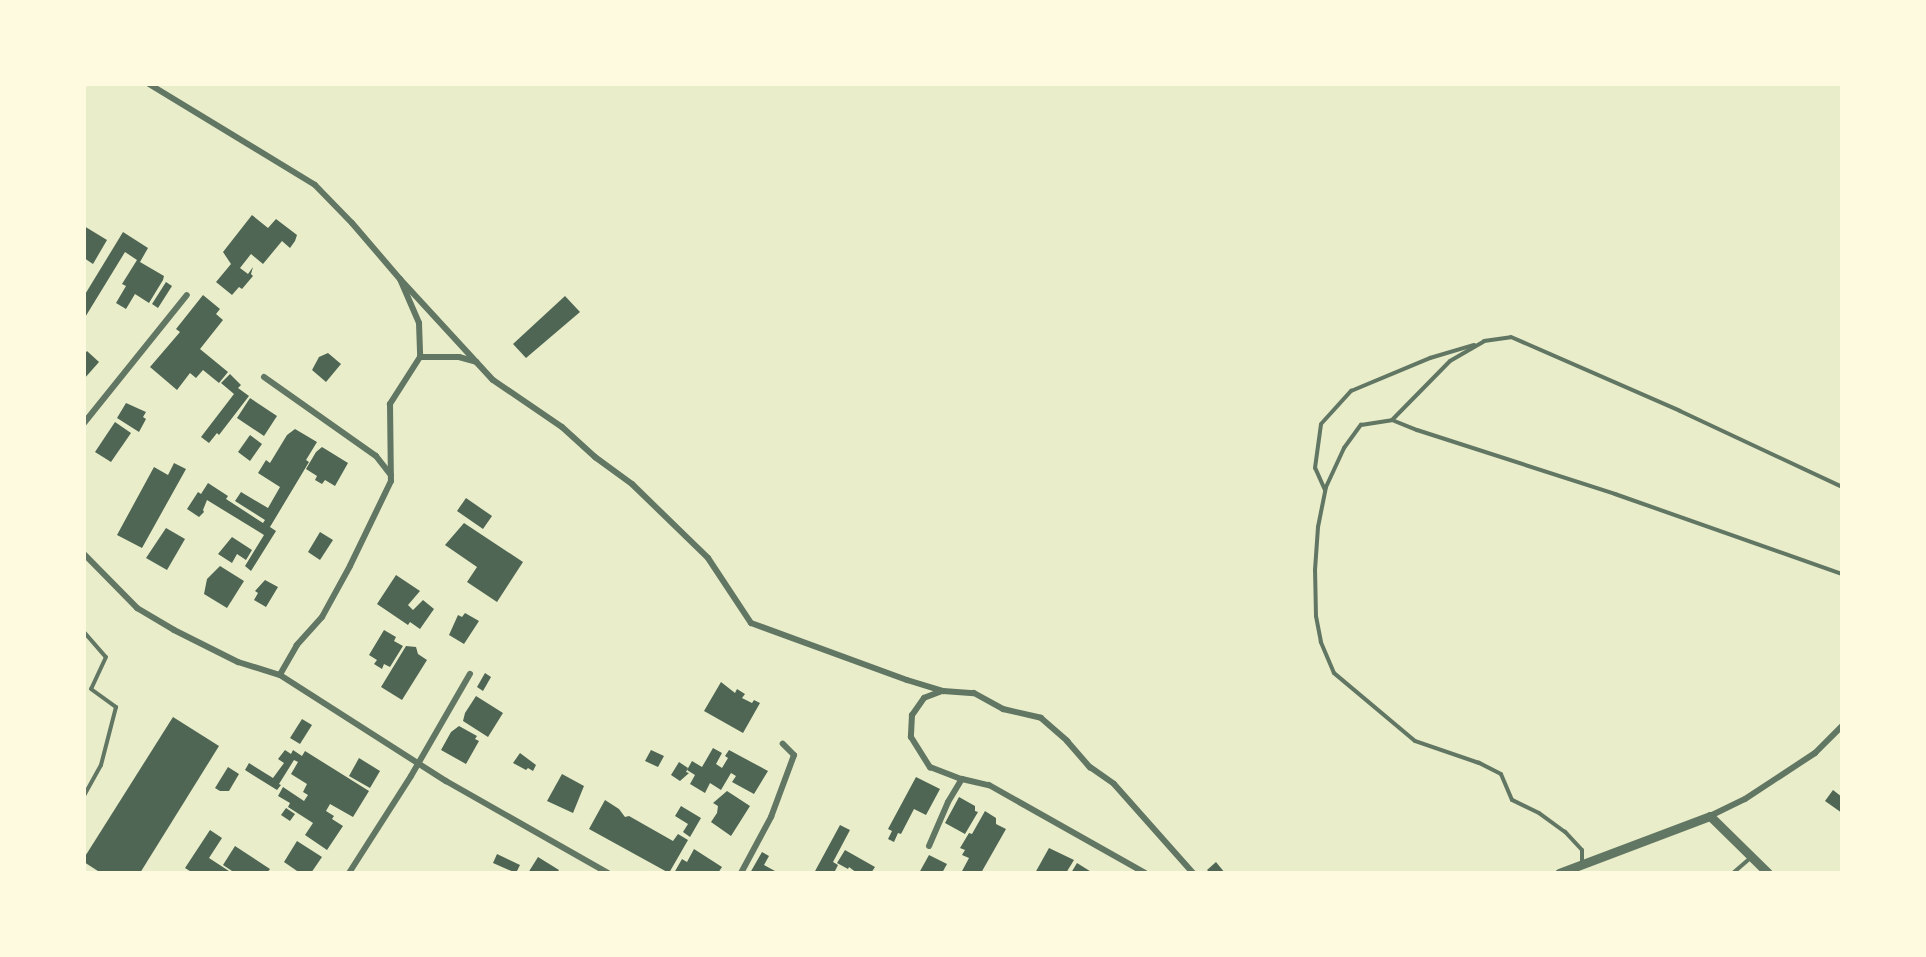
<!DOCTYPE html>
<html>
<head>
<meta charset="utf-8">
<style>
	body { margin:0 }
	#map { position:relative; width:1926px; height:957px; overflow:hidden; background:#e9edc9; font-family:"Sofia Sans Condensed",sans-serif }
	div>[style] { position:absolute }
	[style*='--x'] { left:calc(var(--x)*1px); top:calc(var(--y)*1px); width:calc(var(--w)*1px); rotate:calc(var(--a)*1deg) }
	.building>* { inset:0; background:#4f6655 }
	.service>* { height:4px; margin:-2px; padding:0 2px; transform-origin:2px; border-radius:2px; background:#617663 }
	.minor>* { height:6px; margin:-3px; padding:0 3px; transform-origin:3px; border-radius:3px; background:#617663 }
	.tertiary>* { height:9px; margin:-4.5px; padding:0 4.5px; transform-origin:4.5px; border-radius:4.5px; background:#617663 }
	span { translate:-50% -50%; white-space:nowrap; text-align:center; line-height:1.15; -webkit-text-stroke:5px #fefae0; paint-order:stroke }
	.frame { position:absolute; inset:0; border:86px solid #fefae0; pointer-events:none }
</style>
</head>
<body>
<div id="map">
	<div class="building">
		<i style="clip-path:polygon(252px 215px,268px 228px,276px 219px,297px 235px,295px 241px,290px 248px,282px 241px,263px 264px,251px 254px,240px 268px,248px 274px,253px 267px,251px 274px,253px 276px,242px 289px,239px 287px,232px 295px,216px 282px,231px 264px,223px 252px)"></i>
		<i style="clip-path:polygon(84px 226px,107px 240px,93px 264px,84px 258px)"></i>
		<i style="clip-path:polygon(123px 232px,148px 248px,140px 262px,164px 276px,163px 280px,149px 303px,135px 294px,126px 309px,116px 303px,126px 286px,122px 284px,137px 260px,125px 252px,84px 319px,84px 296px)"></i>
		<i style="clip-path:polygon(166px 282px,172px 286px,158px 308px,152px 304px)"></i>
		<i style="clip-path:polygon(203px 295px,220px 309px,216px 314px,223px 320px,200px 349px,228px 372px,219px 383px,203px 370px,196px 378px,190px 373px,177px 390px,150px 367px,180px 332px,176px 329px)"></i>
		<i style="clip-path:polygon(565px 296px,580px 312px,526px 358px,513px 344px)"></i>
		<i style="clip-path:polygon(87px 351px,99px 362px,84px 379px,84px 355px)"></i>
		<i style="clip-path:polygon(328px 353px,341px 364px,326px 382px,312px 370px,319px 357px)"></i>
		<i style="clip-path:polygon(230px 374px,241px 385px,238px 388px,249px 396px,219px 435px,217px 433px,209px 443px,201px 437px,234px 394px,221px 383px)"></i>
		<i style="clip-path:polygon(250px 398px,277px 416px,264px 436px,237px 418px)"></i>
		<i style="clip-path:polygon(126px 403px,146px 412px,143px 417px,146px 419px,139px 432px,117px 418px)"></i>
		<i style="clip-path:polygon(115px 422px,131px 433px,111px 462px,95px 452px)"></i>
		<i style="clip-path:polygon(295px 429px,317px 442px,306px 460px,309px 462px,270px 527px,276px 531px,251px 571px,245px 566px,264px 535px,207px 500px,203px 510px,204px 512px,199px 517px,187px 509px,198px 492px,201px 494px,208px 483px,228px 496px,226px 499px,263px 523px,265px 520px,235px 501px,241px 492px,268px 508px,280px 487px,258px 473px,266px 460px,270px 463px,287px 435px)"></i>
		<i style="clip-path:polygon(250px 435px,262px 444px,250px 461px,238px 452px)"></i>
		<i style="clip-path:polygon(322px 447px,348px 463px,335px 486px,325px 480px,322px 484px,315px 480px,317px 476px,306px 469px,316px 452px)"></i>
		<i style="clip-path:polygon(174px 463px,186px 469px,142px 548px,117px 535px,154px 467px,168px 475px)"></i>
		<i style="clip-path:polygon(466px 498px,492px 516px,483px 529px,457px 511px)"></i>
		<i style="clip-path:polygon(464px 523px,523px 562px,497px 602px,467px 582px,477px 567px,445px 545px)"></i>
		<i style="clip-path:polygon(166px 528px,185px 539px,167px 570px,146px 558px)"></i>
		<i style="clip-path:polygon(320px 532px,333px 540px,320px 560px,308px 552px)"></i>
		<i style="clip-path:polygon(232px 537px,252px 550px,246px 560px,237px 554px,232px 563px,218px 554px)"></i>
		<i style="clip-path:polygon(220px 566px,244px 581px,227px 608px,204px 594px,207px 579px)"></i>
		<i style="clip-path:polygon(396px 575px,420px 591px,408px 605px,413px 610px,423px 600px,434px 609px,420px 629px,410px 622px,408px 625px,377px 604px)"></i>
		<i style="clip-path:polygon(265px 580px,278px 587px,266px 607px,254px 600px,258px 593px,255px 591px)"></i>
		<i style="clip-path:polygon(465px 613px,479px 621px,464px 644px,449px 635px,458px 615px,462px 617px)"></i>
		<i style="clip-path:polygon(384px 630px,396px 637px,394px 641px,403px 646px,390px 667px,384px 664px,382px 669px,374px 664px,377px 660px,369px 655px)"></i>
		<i style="clip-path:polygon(406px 646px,416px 647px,418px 654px,427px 660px,402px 700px,381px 687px)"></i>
		<i style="clip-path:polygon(485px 673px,491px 677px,483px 691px,477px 687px)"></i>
		<i style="clip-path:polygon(721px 682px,735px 693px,737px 689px,745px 694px,742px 698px,752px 703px,754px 700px,760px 703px,743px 733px,704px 711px)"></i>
		<i style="clip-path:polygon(476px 696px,503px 713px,488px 737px,463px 721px,465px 713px)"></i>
		<i style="clip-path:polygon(173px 717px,219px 746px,140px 873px,101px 873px,84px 862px,84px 858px)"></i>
		<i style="clip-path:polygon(302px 719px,312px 725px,300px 744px,290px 738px)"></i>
		<i style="clip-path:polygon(459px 726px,477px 736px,475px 739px,479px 741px,466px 764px,441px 750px,451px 732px)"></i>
		<i style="clip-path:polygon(713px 748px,722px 753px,716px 764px,722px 768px,728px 758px,725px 756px,729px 750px,768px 771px,754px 794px,732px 782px,736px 776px,731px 773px,721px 790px,710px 783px,705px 793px,690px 784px,695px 775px,687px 770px,692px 761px,702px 767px)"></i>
		<i style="clip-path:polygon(285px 750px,291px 754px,293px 750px,302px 756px,305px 751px,369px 791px,353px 817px,330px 804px,326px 811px,334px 816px,332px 819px,343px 826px,327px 850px,305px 835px,313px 823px,288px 807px,290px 803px,278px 796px,283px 787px,304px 801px,308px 795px,303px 792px,307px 784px,291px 774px,298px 762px,294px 760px,279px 784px,281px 785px,277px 790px,245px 770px,249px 763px,273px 778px,284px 763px,278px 759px)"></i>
		<i style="clip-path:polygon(651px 750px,664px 756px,658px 767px,645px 761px)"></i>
		<i style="clip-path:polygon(520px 753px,536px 765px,533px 771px,528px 768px,526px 770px,513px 763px)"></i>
		<i style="clip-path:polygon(359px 758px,380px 771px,370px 788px,349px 776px)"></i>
		<i style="clip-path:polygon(679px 762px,688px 768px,686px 772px,689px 773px,680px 781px,671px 775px)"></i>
		<i style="clip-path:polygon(228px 767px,239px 774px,229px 791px,220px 791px,215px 788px)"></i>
		<i style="clip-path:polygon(562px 774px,584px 786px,573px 813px,547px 801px)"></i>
		<i style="clip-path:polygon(916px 777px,940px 789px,926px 815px,914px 809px,901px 834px,898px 833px,894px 842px,888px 839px,892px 831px,888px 829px)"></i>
		<i style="clip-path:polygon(1833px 790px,1842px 797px,1842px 813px,1825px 801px)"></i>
		<i style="clip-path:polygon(727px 791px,750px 806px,731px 836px,711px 822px,717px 813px,718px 806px,713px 803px)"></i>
		<i style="clip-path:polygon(959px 797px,975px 806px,975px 811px,978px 812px,965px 834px,945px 823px)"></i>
		<i style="clip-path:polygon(605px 800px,619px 809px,625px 817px,629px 816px,673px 841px,678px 834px,688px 840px,669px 873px,589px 829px)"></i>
		<i style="clip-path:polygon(681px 806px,701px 818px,690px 837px,683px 832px,688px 824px,675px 816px)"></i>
		<i style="clip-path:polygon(286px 808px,295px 814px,290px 821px,281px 815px)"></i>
		<i style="clip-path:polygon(985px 811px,996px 818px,996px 824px,1006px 829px,981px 873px,961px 873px,969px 858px,962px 855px,965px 850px,960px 848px,969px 833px,972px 834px)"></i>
		<i style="clip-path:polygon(840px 825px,850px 830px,833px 862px,838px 865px,834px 873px,814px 873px)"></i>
		<i style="clip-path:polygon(210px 830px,222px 838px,209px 858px,232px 873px,193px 873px,185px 868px)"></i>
		<i style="clip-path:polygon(297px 841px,322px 857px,311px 873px,300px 873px,284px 862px)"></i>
		<i style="clip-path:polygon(235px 846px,270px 869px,267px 873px,235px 873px,223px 865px)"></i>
		<i style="clip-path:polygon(1049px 848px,1074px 860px,1066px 873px,1035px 873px)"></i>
		<i style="clip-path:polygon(694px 849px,722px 867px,718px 873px,674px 873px,682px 859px,687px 862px)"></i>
		<i style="clip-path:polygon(845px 850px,875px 867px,871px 873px,857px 873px,849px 867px,848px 869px,837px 863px)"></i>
		<i style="clip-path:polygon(762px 852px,769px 856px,764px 865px,775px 871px,773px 873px,750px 873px)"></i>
		<i style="clip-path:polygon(497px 854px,520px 865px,516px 873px,493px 863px)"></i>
		<i style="clip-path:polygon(929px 855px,947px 864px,942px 873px,919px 873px)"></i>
		<i style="clip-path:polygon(538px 857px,559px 870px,557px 873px,528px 873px)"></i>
		<i style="clip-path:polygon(1216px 862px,1225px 873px,1210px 873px,1207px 870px)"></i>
		<i style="clip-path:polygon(1077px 863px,1093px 873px,1071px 873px)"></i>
	</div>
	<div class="service">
		<i style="--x:1393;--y:419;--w:81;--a:-45.5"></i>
		<i style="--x:1450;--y:361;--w:39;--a:-30"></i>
		<i style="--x:1484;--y:341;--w:27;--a:-8"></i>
		<i style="--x:1511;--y:337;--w:184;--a:23.6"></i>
		<i style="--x:1680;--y:411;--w:179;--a:25.1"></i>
		<i style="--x:1325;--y:490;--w:24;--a:-114"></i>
		<i style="--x:1315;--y:468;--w:44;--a:-82.2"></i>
		<i style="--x:1321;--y:424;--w:45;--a:-47.7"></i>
		<i style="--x:1351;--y:391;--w:86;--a:-22.7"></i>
		<i style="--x:1430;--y:358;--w:46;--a:-16.5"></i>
		<i style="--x:84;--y:632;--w:33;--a:49"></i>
		<i style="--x:106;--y:657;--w:35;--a:115"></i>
		<i style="--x:91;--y:689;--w:31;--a:36"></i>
		<i style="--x:116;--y:707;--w:60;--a:104.5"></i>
		<i style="--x:101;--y:765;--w:35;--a:119"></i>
		<i style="--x:1582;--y:863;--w:13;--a:-90"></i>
		<i style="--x:1582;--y:850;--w:25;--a:-133"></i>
		<i style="--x:1565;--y:832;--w:32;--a:-144"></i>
		<i style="--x:1539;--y:813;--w:30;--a:-154"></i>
		<i style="--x:1512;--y:800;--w:28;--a:-113"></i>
		<i style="--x:1501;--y:774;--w:25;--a:-153"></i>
		<i style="--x:1479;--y:763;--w:68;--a:-161"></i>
		<i style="--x:1415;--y:741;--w:106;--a:-140"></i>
		<i style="--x:1334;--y:673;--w:34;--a:-113"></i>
		<i style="--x:1321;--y:642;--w:26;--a:-101"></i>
		<i style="--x:1316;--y:616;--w:46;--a:-91.2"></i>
		<i style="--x:1315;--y:570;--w:43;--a:-86"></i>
		<i style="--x:1318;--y:527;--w:41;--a:-78.7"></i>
		<i style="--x:1326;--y:487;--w:43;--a:-65.2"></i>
		<i style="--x:1344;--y:448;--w:29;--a:-54"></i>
		<i style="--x:1361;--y:425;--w:31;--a:-9"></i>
		<i style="--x:1392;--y:420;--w:27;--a:22"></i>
		<i style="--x:1417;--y:430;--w:208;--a:17.9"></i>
		<i style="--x:1615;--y:494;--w:241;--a:19.4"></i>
		<i style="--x:1733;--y:873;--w:23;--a:-41"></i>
	</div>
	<div class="minor">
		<i style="--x:149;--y:84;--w:194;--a:31.3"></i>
		<i style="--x:315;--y:185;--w:53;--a:45.8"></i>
		<i style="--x:352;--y:223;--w:74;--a:49.4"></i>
		<i style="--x:400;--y:279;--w:48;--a:66.6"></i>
		<i style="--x:419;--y:323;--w:34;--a:88"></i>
		<i style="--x:420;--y:357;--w:56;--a:122.6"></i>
		<i style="--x:390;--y:404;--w:77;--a:89.3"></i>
		<i style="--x:391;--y:481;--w:94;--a:115.8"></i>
		<i style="--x:350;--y:566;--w:58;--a:118.8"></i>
		<i style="--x:322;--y:617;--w:38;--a:132"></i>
		<i style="--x:297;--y:645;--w:34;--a:120"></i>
		<i style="--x:400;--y:279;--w:137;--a:47.4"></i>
		<i style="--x:493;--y:380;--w:83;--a:34.3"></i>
		<i style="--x:562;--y:427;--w:45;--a:42.3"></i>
		<i style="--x:595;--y:457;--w:46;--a:36.1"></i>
		<i style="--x:632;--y:484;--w:106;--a:44.2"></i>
		<i style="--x:708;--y:558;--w:78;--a:56.5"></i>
		<i style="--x:751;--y:623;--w:166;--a:20.1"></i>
		<i style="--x:907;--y:680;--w:38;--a:17"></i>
		<i style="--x:943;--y:691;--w:31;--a:4"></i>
		<i style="--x:974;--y:693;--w:33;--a:29"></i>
		<i style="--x:1003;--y:709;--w:39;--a:13"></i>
		<i style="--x:1041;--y:718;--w:35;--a:41"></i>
		<i style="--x:1067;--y:741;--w:35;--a:49"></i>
		<i style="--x:1090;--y:767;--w:29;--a:35"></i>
		<i style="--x:1114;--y:784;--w:119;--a:48.4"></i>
		<i style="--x:420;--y:357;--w:39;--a:0"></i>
		<i style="--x:459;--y:357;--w:18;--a:16"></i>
		<i style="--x:264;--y:377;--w:137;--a:35.2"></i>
		<i style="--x:376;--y:456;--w:24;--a:52"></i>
		<i style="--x:84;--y:423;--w:164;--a:-51.2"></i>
		<i style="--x:84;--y:554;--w:76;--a:45.5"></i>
		<i style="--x:137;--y:608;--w:43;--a:30.7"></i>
		<i style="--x:174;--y:630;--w:72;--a:26.6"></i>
		<i style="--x:238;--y:662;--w:44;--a:17.2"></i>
		<i style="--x:280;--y:675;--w:197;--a:32.6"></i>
		<i style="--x:446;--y:781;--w:186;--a:29.6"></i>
		<i style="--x:942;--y:691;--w:19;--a:159"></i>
		<i style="--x:924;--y:698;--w:21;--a:125"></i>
		<i style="--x:912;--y:715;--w:22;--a:93"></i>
		<i style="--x:911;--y:737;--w:36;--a:58"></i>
		<i style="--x:930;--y:767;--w:34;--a:21"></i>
		<i style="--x:1710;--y:816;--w:39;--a:-26"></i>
		<i style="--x:1745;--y:799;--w:84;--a:-33.3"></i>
		<i style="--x:1815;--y:753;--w:38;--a:-45"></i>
		<i style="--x:929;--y:846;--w:48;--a:-66.6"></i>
		<i style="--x:948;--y:802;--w:27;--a:-59"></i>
		<i style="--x:962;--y:779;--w:28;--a:13"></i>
		<i style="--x:989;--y:785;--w:179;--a:29.4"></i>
		<i style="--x:349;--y:873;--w:115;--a:-57.4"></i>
		<i style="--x:411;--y:776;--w:118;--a:-60"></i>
		<i style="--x:741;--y:873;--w:64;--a:-61.8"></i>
		<i style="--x:771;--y:817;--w:66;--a:-69.6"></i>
		<i style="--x:794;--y:755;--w:16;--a:-135"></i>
	</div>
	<div class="tertiary">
		<i style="--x:1559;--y:873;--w:161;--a:-20.7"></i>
		<i style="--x:1710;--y:816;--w:81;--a:44.5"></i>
	</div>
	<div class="frame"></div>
</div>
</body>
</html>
